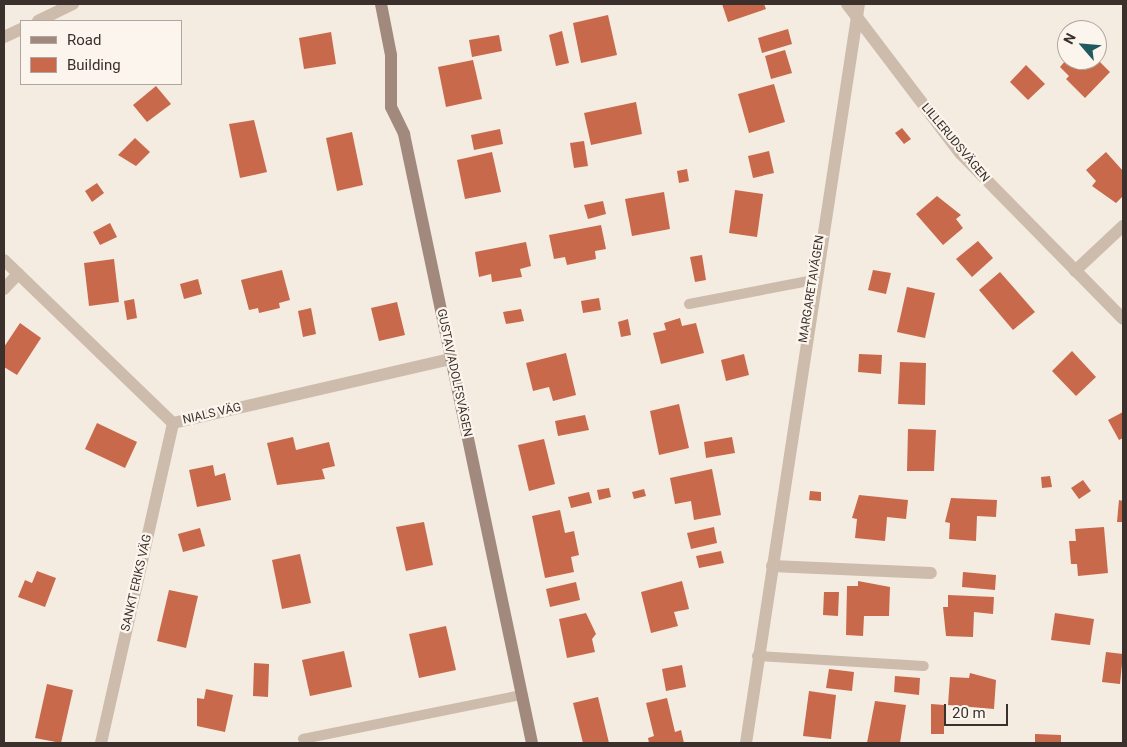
<!DOCTYPE html>
<html>
<head>
<meta charset="utf-8">
<style>
	body { margin:0 }
	#map { position:relative; width:1127px; height:747px; overflow:hidden; background:#f4ebe1; font-family:Roboto,sans-serif }
	div>[style] { position:absolute }
	[style*='--x'] { left:calc(var(--x)*1px); top:calc(var(--y)*1px); width:calc(var(--w)*1px); rotate:calc(var(--a)*1deg) }
	.building>* { inset:0; background:#c8694b }
	.lane>* { height:10px; margin:-5px; padding:0 5px; transform-origin:5px; border-radius:5px; background:#cdbbac }
	.street>* { height:12px; margin:-6px; padding:0 6px; transform-origin:6px; border-radius:6px; background:#cdbbac }
	.secondary>* { height:12px; margin:-6px; padding:0 6px; transform-origin:6px; border-radius:6px; background:#a18a7d }
	span { translate:-50% -50%; white-space:nowrap; text-align:center; line-height:1.15; -webkit-text-stroke:4.5px #fbf5ee; paint-order:stroke }
	.street-label { font-size:12px; color:#3b302b }
	.frame { position:absolute; inset:0; border:5px solid #3b302b; pointer-events:none }
	.legend { position:absolute; left:20px; top:20px; width:162px; height:65px; box-sizing:border-box; background:#fbf5ee; border:1px solid #aea6a0; margin:0; padding:6px 9px; list-style:none; font-size:15px; color:#3b302b }
	.legend li { display:flex; align-items:center; gap:10px; height:25px }
	.legend b { width:25px; border:1px solid #aea6a0 }
	.north { position:absolute; left:1057px; top:20px; width:50px; height:50px; box-sizing:border-box; background:#fbf5ee; border:1px solid #aea6a0; border-radius:50%; rotate:297deg; font-size:14px; font-weight:700; line-height:20px; text-align:center; color:#3b302b }
	.north::after { content:''; display:block; margin:auto; width:18px; height:22px; background:#1f5a5e; clip-path:polygon(50% 0,100% 100%,50% 72%,0 100%) }
	.scale { position:absolute; left:944px; top:704px; width:64px; height:22px; box-sizing:border-box; border:2px solid #3b302b; border-top:0; padding-left:6px; font-size:15px; line-height:18px; white-space:nowrap; color:#3b302b; -webkit-text-stroke:4px #fbf5ee; paint-order:stroke }
</style>
</head>
<body>
<div id="map">
	<div class="building">
		<i style="clip-path:polygon(722px 4px,764px 4px,766px 9px,728px 22px)"></i>
		<i style="clip-path:polygon(608px 15px,617px 55px,581px 63px,573px 23px)"></i>
		<i style="clip-path:polygon(788px 29px,792px 44px,762px 53px,758px 38px)"></i>
		<i style="clip-path:polygon(562px 31px,569px 63px,556px 66px,549px 35px)"></i>
		<i style="clip-path:polygon(331px 32px,336px 64px,304px 69px,299px 38px)"></i>
		<i style="clip-path:polygon(499px 35px,502px 51px,472px 57px,469px 40px)"></i>
		<i style="clip-path:polygon(785px 50px,792px 73px,771px 79px,765px 56px)"></i>
		<i style="clip-path:polygon(473px 60px,482px 99px,446px 107px,438px 67px)"></i>
		<i style="clip-path:polygon(1066px 60px,1098px 60px,1110px 72px,1085px 98px,1066px 79px,1069px 76px,1060px 67px)"></i>
		<i style="clip-path:polygon(1026px 65px,1045px 84px,1028px 100px,1010px 82px)"></i>
		<i style="clip-path:polygon(774px 84px,785px 122px,749px 133px,738px 94px)"></i>
		<i style="clip-path:polygon(156px 86px,171px 104px,147px 122px,133px 105px)"></i>
		<i style="clip-path:polygon(636px 102px,642px 134px,591px 145px,584px 113px)"></i>
		<i style="clip-path:polygon(254px 120px,267px 172px,240px 178px,229px 124px)"></i>
		<i style="clip-path:polygon(902px 128px,911px 139px,904px 144px,895px 133px)"></i>
		<i style="clip-path:polygon(500px 129px,503px 144px,474px 150px,471px 135px)"></i>
		<i style="clip-path:polygon(352px 132px,363px 185px,337px 191px,326px 138px)"></i>
		<i style="clip-path:polygon(135px 138px,150px 152px,136px 166px,118px 155px)"></i>
		<i style="clip-path:polygon(584px 141px,588px 166px,574px 168px,570px 143px)"></i>
		<i style="clip-path:polygon(769px 151px,774px 173px,753px 178px,748px 156px)"></i>
		<i style="clip-path:polygon(492px 152px,501px 192px,465px 199px,457px 160px)"></i>
		<i style="clip-path:polygon(1106px 152px,1123px 171px,1123px 196px,1116px 203px,1092px 186px,1096px 181px,1086px 170px)"></i>
		<i style="clip-path:polygon(687px 169px,689px 181px,679px 183px,677px 171px)"></i>
		<i style="clip-path:polygon(97px 183px,104px 193px,92px 202px,85px 191px)"></i>
		<i style="clip-path:polygon(735px 190px,763px 194px,757px 237px,729px 233px)"></i>
		<i style="clip-path:polygon(664px 192px,670px 229px,632px 236px,625px 199px)"></i>
		<i style="clip-path:polygon(937px 196px,961px 215px,956px 219px,963px 228px,943px 245px,916px 214px)"></i>
		<i style="clip-path:polygon(603px 201px,606px 214px,588px 219px,584px 205px)"></i>
		<i style="clip-path:polygon(110px 223px,117px 237px,100px 245px,93px 232px)"></i>
		<i style="clip-path:polygon(601px 225px,606px 249px,595px 251px,596px 259px,567px 265px,565px 257px,554px 259px,549px 235px)"></i>
		<i style="clip-path:polygon(978px 241px,993px 258px,972px 277px,956px 259px)"></i>
		<i style="clip-path:polygon(526px 242px,531px 266px,520px 269px,522px 277px,492px 282px,491px 274px,479px 277px,475px 252px)"></i>
		<i style="clip-path:polygon(702px 255px,706px 280px,695px 282px,690px 257px)"></i>
		<i style="clip-path:polygon(114px 259px,119px 302px,89px 306px,84px 263px)"></i>
		<i style="clip-path:polygon(282px 270px,290px 300px,279px 303px,280px 308px,259px 313px,258px 308px,249px 310px,241px 280px)"></i>
		<i style="clip-path:polygon(873px 270px,891px 273px,886px 294px,868px 290px)"></i>
		<i style="clip-path:polygon(1000px 272px,1035px 312px,1013px 330px,979px 290px)"></i>
		<i style="clip-path:polygon(198px 279px,202px 294px,184px 299px,180px 284px)"></i>
		<i style="clip-path:polygon(907px 287px,935px 293px,925px 338px,897px 332px)"></i>
		<i style="clip-path:polygon(599px 298px,601px 310px,583px 313px,581px 301px)"></i>
		<i style="clip-path:polygon(134px 299px,137px 318px,127px 320px,124px 301px)"></i>
		<i style="clip-path:polygon(397px 302px,405px 335px,379px 341px,371px 308px)"></i>
		<i style="clip-path:polygon(311px 308px,316px 334px,303px 337px,298px 311px)"></i>
		<i style="clip-path:polygon(521px 309px,524px 321px,506px 324px,503px 312px)"></i>
		<i style="clip-path:polygon(680px 318px,682px 326px,696px 323px,704px 353px,661px 364px,653px 333px,666px 330px,664px 323px)"></i>
		<i style="clip-path:polygon(628px 319px,631px 335px,621px 337px,618px 322px)"></i>
		<i style="clip-path:polygon(20px 323px,41px 338px,17px 375px,4px 367px,4px 347px)"></i>
		<i style="clip-path:polygon(1072px 351px,1096px 377px,1076px 396px,1052px 371px)"></i>
		<i style="clip-path:polygon(566px 353px,576px 395px,553px 401px,549px 387px,533px 391px,526px 363px)"></i>
		<i style="clip-path:polygon(744px 354px,749px 375px,726px 381px,721px 360px)"></i>
		<i style="clip-path:polygon(859px 354px,882px 355px,881px 374px,858px 372px)"></i>
		<i style="clip-path:polygon(900px 362px,926px 363px,925px 405px,898px 404px)"></i>
		<i style="clip-path:polygon(679px 404px,689px 448px,659px 455px,650px 411px)"></i>
		<i style="clip-path:polygon(1123px 412px,1123px 438px,1119px 440px,1108px 420px)"></i>
		<i style="clip-path:polygon(585px 415px,589px 430px,558px 436px,555px 421px)"></i>
		<i style="clip-path:polygon(97px 423px,137px 442px,125px 468px,85px 449px)"></i>
		<i style="clip-path:polygon(908px 429px,936px 430px,934px 471px,907px 471px)"></i>
		<i style="clip-path:polygon(293px 437px,296px 450px,329px 442px,335px 466px,322px 469px,325px 479px,277px 485px,267px 443px)"></i>
		<i style="clip-path:polygon(732px 437px,735px 453px,706px 458px,704px 442px)"></i>
		<i style="clip-path:polygon(544px 439px,555px 484px,529px 491px,518px 445px)"></i>
		<i style="clip-path:polygon(213px 465px,215px 476px,225px 473px,231px 500px,197px 507px,189px 470px)"></i>
		<i style="clip-path:polygon(712px 469px,721px 515px,694px 520px,691px 501px,675px 504px,670px 478px)"></i>
		<i style="clip-path:polygon(1050px 476px,1052px 487px,1042px 488px,1041px 477px)"></i>
		<i style="clip-path:polygon(1083px 480px,1091px 491px,1079px 499px,1071px 488px)"></i>
		<i style="clip-path:polygon(609px 488px,611px 497px,599px 500px,597px 490px)"></i>
		<i style="clip-path:polygon(644px 489px,646px 496px,634px 499px,632px 492px)"></i>
		<i style="clip-path:polygon(810px 491px,821px 492px,821px 501px,809px 500px)"></i>
		<i style="clip-path:polygon(589px 492px,592px 503px,571px 508px,568px 497px)"></i>
		<i style="clip-path:polygon(859px 495px,908px 500px,906px 519px,887px 517px,885px 541px,855px 538px,857px 519px,852px 518px)"></i>
		<i style="clip-path:polygon(951px 498px,997px 500px,996px 517px,977px 516px,976px 541px,949px 539px,950px 523px,945px 522px)"></i>
		<i style="clip-path:polygon(1119px 500px,1123px 501px,1123px 522px,1117px 522px)"></i>
		<i style="clip-path:polygon(560px 510px,565px 533px,574px 531px,579px 555px,571px 557px,574px 572px,545px 578px,532px 516px)"></i>
		<i style="clip-path:polygon(424px 522px,433px 565px,406px 571px,396px 527px)"></i>
		<i style="clip-path:polygon(714px 527px,717px 543px,691px 549px,687px 533px)"></i>
		<i style="clip-path:polygon(1104px 527px,1108px 573px,1078px 576px,1077px 564px,1071px 564px,1069px 541px,1076px 541px,1075px 529px)"></i>
		<i style="clip-path:polygon(200px 528px,205px 546px,183px 552px,178px 534px)"></i>
		<i style="clip-path:polygon(721px 551px,724px 563px,699px 568px,696px 556px)"></i>
		<i style="clip-path:polygon(300px 554px,311px 603px,282px 609px,272px 560px)"></i>
		<i style="clip-path:polygon(37px 571px,56px 578px,45px 607px,18px 597px,25px 580px,32px 583px)"></i>
		<i style="clip-path:polygon(963px 572px,996px 575px,995px 590px,962px 587px)"></i>
		<i style="clip-path:polygon(682px 581px,689px 609px,674px 612px,678px 626px,651px 633px,641px 592px)"></i>
		<i style="clip-path:polygon(858px 581px,890px 587px,889px 616px,864px 616px,863px 636px,846px 635px,847px 586px,858px 586px)"></i>
		<i style="clip-path:polygon(576px 582px,580px 600px,550px 607px,546px 589px)"></i>
		<i style="clip-path:polygon(169px 590px,198px 596px,186px 648px,157px 641px)"></i>
		<i style="clip-path:polygon(824px 592px,839px 592px,838px 616px,823px 615px)"></i>
		<i style="clip-path:polygon(948px 595px,994px 597px,993px 614px,974px 612px,973px 637px,946px 636px,943px 607px,948px 607px)"></i>
		<i style="clip-path:polygon(586px 613px,596px 634px,592px 639px,595px 652px,567px 658px,559px 619px)"></i>
		<i style="clip-path:polygon(1055px 613px,1094px 619px,1090px 645px,1051px 640px)"></i>
		<i style="clip-path:polygon(446px 626px,456px 670px,419px 678px,409px 634px)"></i>
		<i style="clip-path:polygon(344px 651px,352px 687px,310px 696px,302px 660px)"></i>
		<i style="clip-path:polygon(1106px 652px,1123px 654px,1120px 684px,1102px 682px)"></i>
		<i style="clip-path:polygon(254px 663px,269px 664px,268px 697px,253px 696px)"></i>
		<i style="clip-path:polygon(682px 665px,686px 687px,666px 691px,662px 669px)"></i>
		<i style="clip-path:polygon(829px 669px,854px 672px,852px 691px,826px 688px)"></i>
		<i style="clip-path:polygon(970px 673px,996px 680px,994px 709px,948px 705px,950px 677px,969px 678px)"></i>
		<i style="clip-path:polygon(895px 676px,920px 678px,919px 695px,894px 692px)"></i>
		<i style="clip-path:polygon(47px 684px,73px 690px,61px 743px,35px 738px)"></i>
		<i style="clip-path:polygon(206px 689px,233px 695px,225px 732px,197px 726px,197px 698px,204px 699px)"></i>
		<i style="clip-path:polygon(809px 691px,836px 695px,831px 739px,803px 736px)"></i>
		<i style="clip-path:polygon(598px 697px,609px 743px,583px 743px,573px 703px)"></i>
		<i style="clip-path:polygon(667px 698px,675px 732px,681px 730px,684px 743px,649px 743px,648px 738px,654px 736px,646px 703px)"></i>
		<i style="clip-path:polygon(875px 701px,906px 705px,900px 743px,867px 743px)"></i>
		<i style="clip-path:polygon(931px 704px,944px 705px,944px 734px,931px 734px)"></i>
		<i style="clip-path:polygon(1035px 734px,1061px 735px,1061px 743px,1035px 743px)"></i>
	</div>
	<div class="lane">
		<i style="--x:689;--y:304;--w:127;--a:-10.9"></i>
		<i style="--x:757;--y:656;--w:167;--a:3.4"></i>
		<i style="--x:303;--y:739;--w:223;--a:-11.4"></i>
	</div>
	<div class="street">
		<i style="--x:847;--y:4;--w:188;--a:52.8"></i>
		<i style="--x:961;--y:154;--w:231;--a:45.5"></i>
		<i style="--x:38;--y:21;--w:39;--a:-26"></i>
		<i style="--x:4;--y:37;--w:19;--a:-25"></i>
		<i style="--x:4;--y:260;--w:235;--a:44"></i>
		<i style="--x:173;--y:423;--w:284;--a:-13"></i>
		<i style="--x:1075;--y:271;--w:66;--a:-43.2"></i>
		<i style="--x:4;--y:289;--w:21;--a:-47"></i>
		<i style="--x:772;--y:566;--w:159;--a:2.5"></i>
		<i style="--x:101;--y:743;--w:328;--a:-77.3"></i>
		<i style="--x:746;--y:743;--w:748;--a:-81.31"></i>
	</div>
	<div class="secondary">
		<i style="--x:381;--y:4;--w:52;--a:78.9"></i>
		<i style="--x:391;--y:55;--w:52;--a:90"></i>
		<i style="--x:391;--y:107;--w:30;--a:64"></i>
		<i style="--x:404;--y:134;--w:622;--a:78.13"></i>
	</div>
	<div class="street-label">
		<span style="left:955px;top:143px;rotate:50deg">LILLERUDSVÄGEN</span>
		<span style="left:812px;top:289px;rotate:-81deg">MARGARETAVÄGEN</span>
		<span style="left:454px;top:373px;rotate:78deg">GUSTAV ADOLFSVÄGEN</span>
		<span style="left:212px;top:414px;rotate:-13deg">NIALS VÄG</span>
		<span style="left:137px;top:583px;rotate:-77deg">SANKT ERIKS VÄG</span>
	</div>
	<div class="frame"></div>
	<ul class="legend">
	<li><b style="height:6px;background:#a18a7d"></b>Road</li>
	<li><b style="height:14px;background:#c8694b"></b>Building</li>
	</ul>
	<div class="north">N</div>
	<div class="scale">20 m</div>
</div>
</body>
</html>
